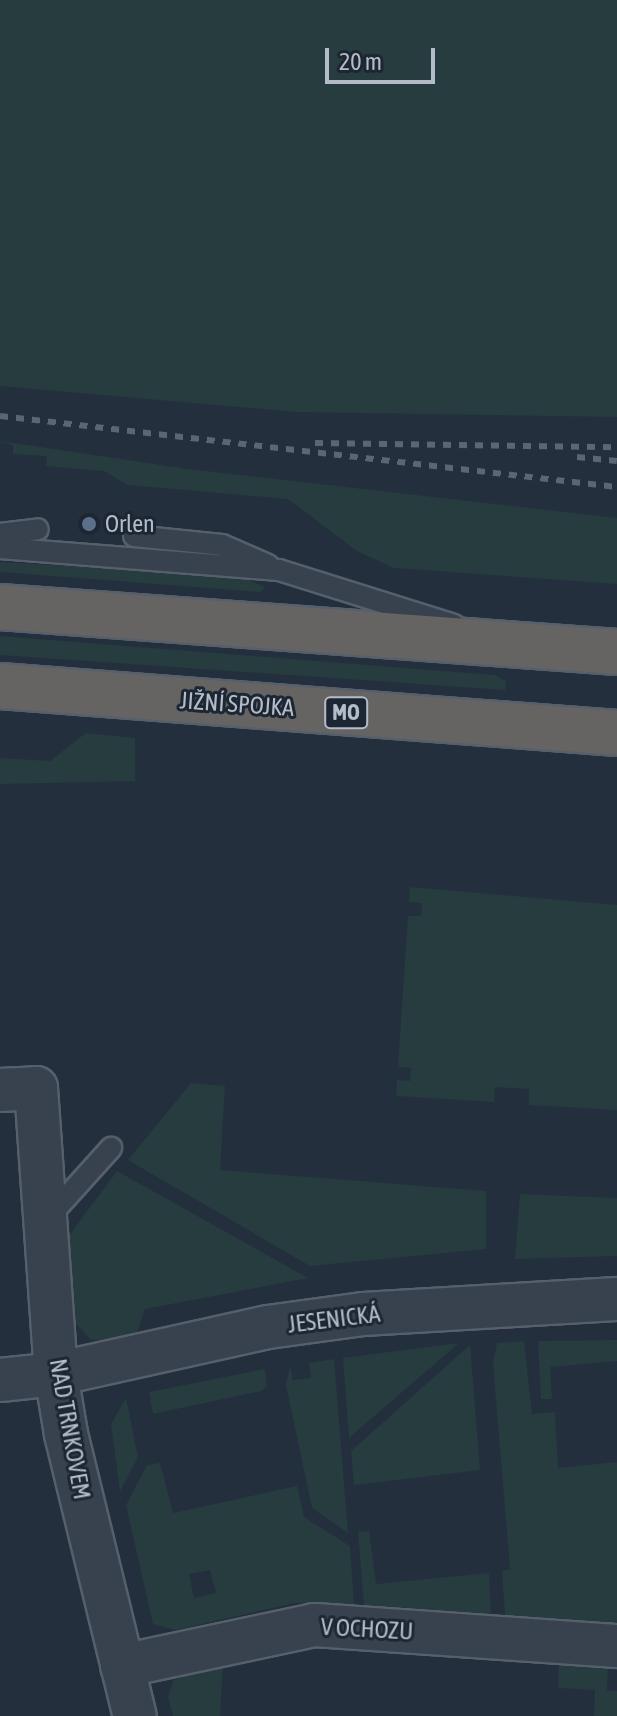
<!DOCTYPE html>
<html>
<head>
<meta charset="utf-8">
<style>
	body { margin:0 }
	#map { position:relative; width:617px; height:1716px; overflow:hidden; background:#242f3e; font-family:"Asap Condensed",sans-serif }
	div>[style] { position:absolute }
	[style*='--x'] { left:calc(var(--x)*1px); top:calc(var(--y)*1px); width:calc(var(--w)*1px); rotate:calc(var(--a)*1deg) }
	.green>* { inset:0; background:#263c3f }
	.roads { filter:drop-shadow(2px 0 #565f6c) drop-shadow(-2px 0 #565f6c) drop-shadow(0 2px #565f6c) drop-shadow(0 -2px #565f6c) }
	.service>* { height:20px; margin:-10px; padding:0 10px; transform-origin:10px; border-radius:10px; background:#38414e }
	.minor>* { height:42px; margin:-21px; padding:0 21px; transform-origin:21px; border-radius:21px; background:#38414e }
	.trunk>* { height:44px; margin:-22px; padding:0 22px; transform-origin:22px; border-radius:22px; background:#656462 }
	.rail>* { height:6px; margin-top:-3px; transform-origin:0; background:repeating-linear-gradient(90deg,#5a6575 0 8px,transparent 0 16px) }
	.dots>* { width:22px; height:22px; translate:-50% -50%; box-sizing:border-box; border:4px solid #1d2633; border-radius:50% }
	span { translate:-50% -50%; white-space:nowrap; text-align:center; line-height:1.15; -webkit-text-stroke:6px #1d2633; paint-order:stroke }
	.shield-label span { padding:2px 6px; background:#1d2633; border:2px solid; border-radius:6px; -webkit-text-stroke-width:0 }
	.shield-label { font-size:22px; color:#b4bcc9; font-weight:700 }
	.poi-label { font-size:24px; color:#b4bcc9 }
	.left { translate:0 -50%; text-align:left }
	.street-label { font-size:24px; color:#b4bcc9 }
	.scale { position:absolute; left:325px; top:48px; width:110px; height:36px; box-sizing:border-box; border:4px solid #b4bcc9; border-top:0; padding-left:10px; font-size:24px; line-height:28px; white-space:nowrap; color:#b4bcc9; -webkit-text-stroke:6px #1d2633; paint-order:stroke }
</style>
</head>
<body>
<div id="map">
	<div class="green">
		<i style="clip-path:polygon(0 0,617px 0,617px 417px,296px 412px,0 386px)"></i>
		<i style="clip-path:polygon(0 441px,188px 469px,617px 518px,617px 584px,394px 568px,357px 551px,288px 499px,128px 485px,104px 471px,46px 466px,47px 456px,13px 454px,13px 445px)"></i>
		<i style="clip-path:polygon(0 562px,241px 576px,265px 587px,260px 592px,0 572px)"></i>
		<i style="clip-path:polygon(0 636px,494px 675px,506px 681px,505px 690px,0 655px)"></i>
		<i style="clip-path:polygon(86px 733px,135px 738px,135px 781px,0 784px,0 758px,50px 761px)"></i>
		<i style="clip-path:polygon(410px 887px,617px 905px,617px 1110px,529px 1105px,529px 1089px,495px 1087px,494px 1102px,396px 1096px,397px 1080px,410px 1081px,411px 1068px,398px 1067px,408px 916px,421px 916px,422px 903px,409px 902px)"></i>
		<i style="clip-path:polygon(191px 1083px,225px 1086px,220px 1170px,486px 1191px,486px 1249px,310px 1266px,128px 1160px)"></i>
		<i style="clip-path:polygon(117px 1171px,308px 1278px,145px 1309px,135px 1339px,91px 1340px,62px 1309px,65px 1241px)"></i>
		<i style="clip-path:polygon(520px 1194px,617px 1198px,617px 1256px,515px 1259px)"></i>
		<i style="clip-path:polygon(617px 1340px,617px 1361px,550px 1367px,552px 1399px,541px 1399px,538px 1341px)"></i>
		<i style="clip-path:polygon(524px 1341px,532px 1414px,555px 1412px,558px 1468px,617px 1462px,617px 1623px,505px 1615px,502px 1571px,510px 1569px,493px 1363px,497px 1343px)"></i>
		<i style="clip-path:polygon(459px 1343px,349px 1438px,343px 1358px)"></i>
		<i style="clip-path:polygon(470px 1345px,480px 1470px,354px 1485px,351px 1451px)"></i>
		<i style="clip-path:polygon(334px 1359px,348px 1533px,312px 1508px,286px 1385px,290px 1366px,293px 1380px,311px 1378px,309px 1363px)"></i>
		<i style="clip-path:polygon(265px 1369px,267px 1386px,261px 1391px,153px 1414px,149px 1392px)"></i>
		<i style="clip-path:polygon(126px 1398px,138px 1457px,120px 1491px,111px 1424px)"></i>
		<i style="clip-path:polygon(evenodd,160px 1463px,173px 1513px,297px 1486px,304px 1517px,350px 1546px,354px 1605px,295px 1603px,175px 1630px,153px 1624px,126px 1505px,147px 1465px,160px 1463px,210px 1570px,216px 1593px,194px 1598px,189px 1574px,210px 1570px)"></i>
		<i style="clip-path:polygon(369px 1531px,376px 1584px,489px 1573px,491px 1614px,364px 1605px,358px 1532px)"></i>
		<i style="clip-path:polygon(559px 1661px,608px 1664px,607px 1690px,617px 1691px,617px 1716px,594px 1716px,595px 1690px,558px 1688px)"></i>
		<i style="clip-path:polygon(223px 1662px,220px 1716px,173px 1716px,168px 1696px,174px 1680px)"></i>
	</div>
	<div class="roads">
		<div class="service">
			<i style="--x:0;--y:534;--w:38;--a:-7"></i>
			<i style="--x:134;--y:536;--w:88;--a:5.8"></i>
			<i style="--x:222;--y:545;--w:50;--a:23.5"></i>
			<i style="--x:0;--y:548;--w:280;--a:4.5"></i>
			<i style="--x:279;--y:570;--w:183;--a:17.4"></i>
			<i style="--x:47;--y:1219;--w:96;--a:-48"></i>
		</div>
		<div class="minor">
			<i style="--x:0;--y:1090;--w:36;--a:-3"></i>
			<i style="--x:36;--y:1088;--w:287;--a:86"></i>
			<i style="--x:56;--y:1374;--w:61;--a:80.5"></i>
			<i style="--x:66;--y:1434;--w:290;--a:76.3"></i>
			<i style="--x:0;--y:1380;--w:56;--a:-6.1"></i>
			<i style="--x:56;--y:1374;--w:217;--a:-12.5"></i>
			<i style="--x:268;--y:1327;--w:96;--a:-7.8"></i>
			<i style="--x:363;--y:1314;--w:254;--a:-3.4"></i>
			<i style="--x:122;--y:1666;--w:197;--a:-12"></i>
			<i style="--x:315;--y:1625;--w:303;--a:4"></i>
		</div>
		<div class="trunk">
			<i style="--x:0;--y:607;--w:619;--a:4.17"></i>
			<i style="--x:0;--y:686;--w:619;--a:4.36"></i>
		</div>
	</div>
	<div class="rail">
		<i style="--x:0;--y:416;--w:621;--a:6.56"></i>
		<i style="--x:315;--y:443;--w:302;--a:0.8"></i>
		<i style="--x:577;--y:457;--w:40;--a:5.7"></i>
	</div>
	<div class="dots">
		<i style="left:89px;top:524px;background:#5c6f8a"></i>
	</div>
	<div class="shield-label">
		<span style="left:346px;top:713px">MO</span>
	</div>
	<div class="poi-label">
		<span class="left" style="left:105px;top:524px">Orlen</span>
	</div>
	<div class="street-label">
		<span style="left:237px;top:704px;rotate:4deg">JIŽNÍ SPOJKA</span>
		<span style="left:334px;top:1319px;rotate:-7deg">JESENICKÁ</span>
		<span style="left:70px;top:1429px;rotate:80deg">NAD TRNKOVEM</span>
		<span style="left:367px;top:1629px;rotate:3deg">V OCHOZU</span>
	</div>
	<div class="scale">20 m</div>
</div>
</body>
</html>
